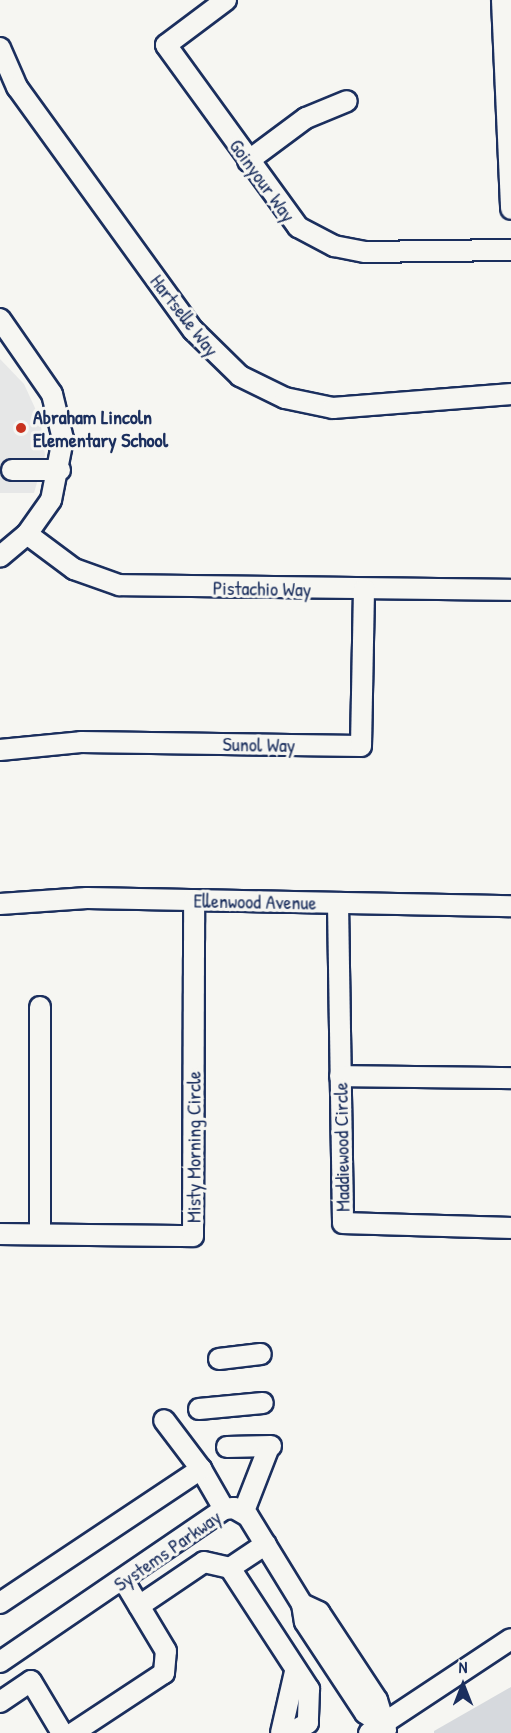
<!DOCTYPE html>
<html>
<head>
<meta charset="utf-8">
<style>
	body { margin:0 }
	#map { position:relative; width:511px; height:1733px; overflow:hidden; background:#f6f6f2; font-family:"Patrick Hand",sans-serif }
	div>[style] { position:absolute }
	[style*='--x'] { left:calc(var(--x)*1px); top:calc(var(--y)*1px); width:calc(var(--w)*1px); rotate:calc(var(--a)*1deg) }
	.built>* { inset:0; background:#e6e7e7 }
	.green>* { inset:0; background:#d6d9dd }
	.roads { filter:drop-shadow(2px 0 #1b2f5e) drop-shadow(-2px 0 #1b2f5e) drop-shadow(0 2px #1b2f5e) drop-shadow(0 -2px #1b2f5e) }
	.minor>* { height:20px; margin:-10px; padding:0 10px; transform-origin:10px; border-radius:10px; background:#f6f6f2 }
	.dots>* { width:16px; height:16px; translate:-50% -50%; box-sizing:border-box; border:3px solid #f6f6f2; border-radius:50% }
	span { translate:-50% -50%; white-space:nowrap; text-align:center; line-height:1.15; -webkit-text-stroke:6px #f6f6f2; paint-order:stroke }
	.street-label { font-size:20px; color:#1b2f5e }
	.poi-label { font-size:20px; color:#1b2f5e; font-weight:700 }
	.left { translate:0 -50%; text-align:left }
	.north { position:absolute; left:433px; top:1655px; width:60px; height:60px; -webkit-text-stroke:4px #f6f6f2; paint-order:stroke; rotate:0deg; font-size:16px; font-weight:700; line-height:24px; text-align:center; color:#1b2f5e }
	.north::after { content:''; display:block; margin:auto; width:21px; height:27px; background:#1b2f5e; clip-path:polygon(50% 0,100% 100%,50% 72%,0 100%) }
</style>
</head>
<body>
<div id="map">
	<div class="built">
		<i style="clip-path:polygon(0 359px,24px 384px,40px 419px,45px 455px,34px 493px,0 493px)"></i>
	</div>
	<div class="green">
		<i style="clip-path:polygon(511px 1687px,511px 1733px,434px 1733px,434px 1731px)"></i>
	</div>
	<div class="roads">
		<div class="minor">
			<i style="--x:226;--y:0;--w:75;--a:143.1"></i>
			<i style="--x:166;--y:45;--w:225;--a:54"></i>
			<i style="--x:298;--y:227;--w:41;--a:27.8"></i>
			<i style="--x:334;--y:246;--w:32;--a:11"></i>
			<i style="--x:365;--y:252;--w:146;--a:-0.8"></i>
			<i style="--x:502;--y:0;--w:209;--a:87.5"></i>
			<i style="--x:0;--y:48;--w:43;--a:66.4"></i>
			<i style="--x:17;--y:87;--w:300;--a:54.1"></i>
			<i style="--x:193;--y:330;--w:66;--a:44.4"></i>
			<i style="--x:240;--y:376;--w:50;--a:26.1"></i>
			<i style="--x:285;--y:398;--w:49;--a:11.8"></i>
			<i style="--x:333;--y:408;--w:179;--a:-4.5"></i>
			<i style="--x:248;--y:161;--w:72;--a:-36.6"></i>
			<i style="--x:306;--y:118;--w:44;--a:-22.5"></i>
			<i style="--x:0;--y:319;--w:91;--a:55.3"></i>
			<i style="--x:52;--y:394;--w:46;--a:76.3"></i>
			<i style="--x:63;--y:439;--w:62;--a:101.1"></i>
			<i style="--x:51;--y:500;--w:42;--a:125.2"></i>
			<i style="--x:27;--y:534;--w:35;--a:140"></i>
			<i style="--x:12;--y:470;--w:48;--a:0"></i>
			<i style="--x:27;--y:534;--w:59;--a:36.7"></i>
			<i style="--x:74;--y:569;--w:48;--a:19.6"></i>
			<i style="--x:119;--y:585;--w:392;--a:0.7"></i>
			<i style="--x:0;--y:750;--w:81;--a:-5.6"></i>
			<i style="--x:81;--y:742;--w:280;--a:0.8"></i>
			<i style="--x:361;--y:746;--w:157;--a:-88.9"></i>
			<i style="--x:338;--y:903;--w:320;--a:89.1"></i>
			<i style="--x:343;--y:1223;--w:168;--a:1.7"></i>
			<i style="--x:0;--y:904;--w:87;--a:-3.9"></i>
			<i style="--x:87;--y:898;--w:424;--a:1.1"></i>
			<i style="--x:40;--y:1007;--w:227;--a:90"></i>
			<i style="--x:340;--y:1076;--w:171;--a:0.7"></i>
			<i style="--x:0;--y:1234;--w:193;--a:0.6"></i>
			<i style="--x:193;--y:1236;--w:336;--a:-89.8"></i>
			<i style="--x:219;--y:1359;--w:42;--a:-6.8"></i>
			<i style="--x:199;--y:1409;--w:64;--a:-5.4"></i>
			<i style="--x:227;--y:1447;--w:44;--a:-1.3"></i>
			<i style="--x:201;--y:1469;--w:46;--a:60.1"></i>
			<i style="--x:244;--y:1511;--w:69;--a:-68.7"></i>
			<i style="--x:230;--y:1568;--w:145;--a:56.9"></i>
			<i style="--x:309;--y:1689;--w:34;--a:92"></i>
			<i style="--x:308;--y:1723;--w:20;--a:150"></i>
			<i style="--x:0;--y:1603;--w:242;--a:-33.7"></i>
			<i style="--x:201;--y:1469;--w:61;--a:-127.1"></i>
			<i style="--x:302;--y:1604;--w:19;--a:25"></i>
			<i style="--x:319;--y:1612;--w:105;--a:56.6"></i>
			<i style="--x:377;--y:1700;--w:31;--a:73"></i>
			<i style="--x:139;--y:1606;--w:78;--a:-34.1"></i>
			<i style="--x:204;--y:1562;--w:27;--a:13"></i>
			<i style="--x:230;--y:1568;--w:43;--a:-33.7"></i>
			<i style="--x:0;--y:1662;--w:271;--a:-34.3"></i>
			<i style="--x:224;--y:1509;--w:10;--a:-6"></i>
			<i style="--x:234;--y:1508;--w:16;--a:30"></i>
			<i style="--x:248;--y:1516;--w:103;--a:58.5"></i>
			<i style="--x:302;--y:1604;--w:18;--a:81"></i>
			<i style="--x:305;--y:1622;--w:109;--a:56.6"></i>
			<i style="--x:365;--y:1713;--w:20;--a:33"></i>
			<i style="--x:0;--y:1702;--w:37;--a:-34"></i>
			<i style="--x:31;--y:1681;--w:61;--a:59.2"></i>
			<i style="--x:73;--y:1733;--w:109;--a:-33.4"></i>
			<i style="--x:164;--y:1673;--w:22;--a:-85"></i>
			<i style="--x:166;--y:1651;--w:82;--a:-121"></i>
			<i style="--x:281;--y:1733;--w:63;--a:-77.1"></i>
			<i style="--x:369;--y:1733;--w:170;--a:-33.5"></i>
		</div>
	</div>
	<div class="dots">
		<i style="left:21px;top:428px;background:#c8321e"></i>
	</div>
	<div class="street-label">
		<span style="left:263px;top:180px;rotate:54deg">Goinyour Way</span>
		<span style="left:185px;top:315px;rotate:52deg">Hartselle Way</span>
		<span style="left:262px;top:588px;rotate:1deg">Pistachio Way</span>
		<span style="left:259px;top:744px;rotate:1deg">Sunol Way</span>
		<span style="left:255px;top:901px;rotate:1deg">Ellenwood Avenue</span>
		<span style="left:193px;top:1147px;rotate:-90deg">Misty Morning Circle</span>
		<span style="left:341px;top:1147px;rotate:-91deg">Maddiewood Circle</span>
		<span style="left:167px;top:1550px;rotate:-35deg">Systems Parkway</span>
	</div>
	<div class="poi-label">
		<span class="left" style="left:33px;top:428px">Abraham Lincoln<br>Elementary School</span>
	</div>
	<div class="north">N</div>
</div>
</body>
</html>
